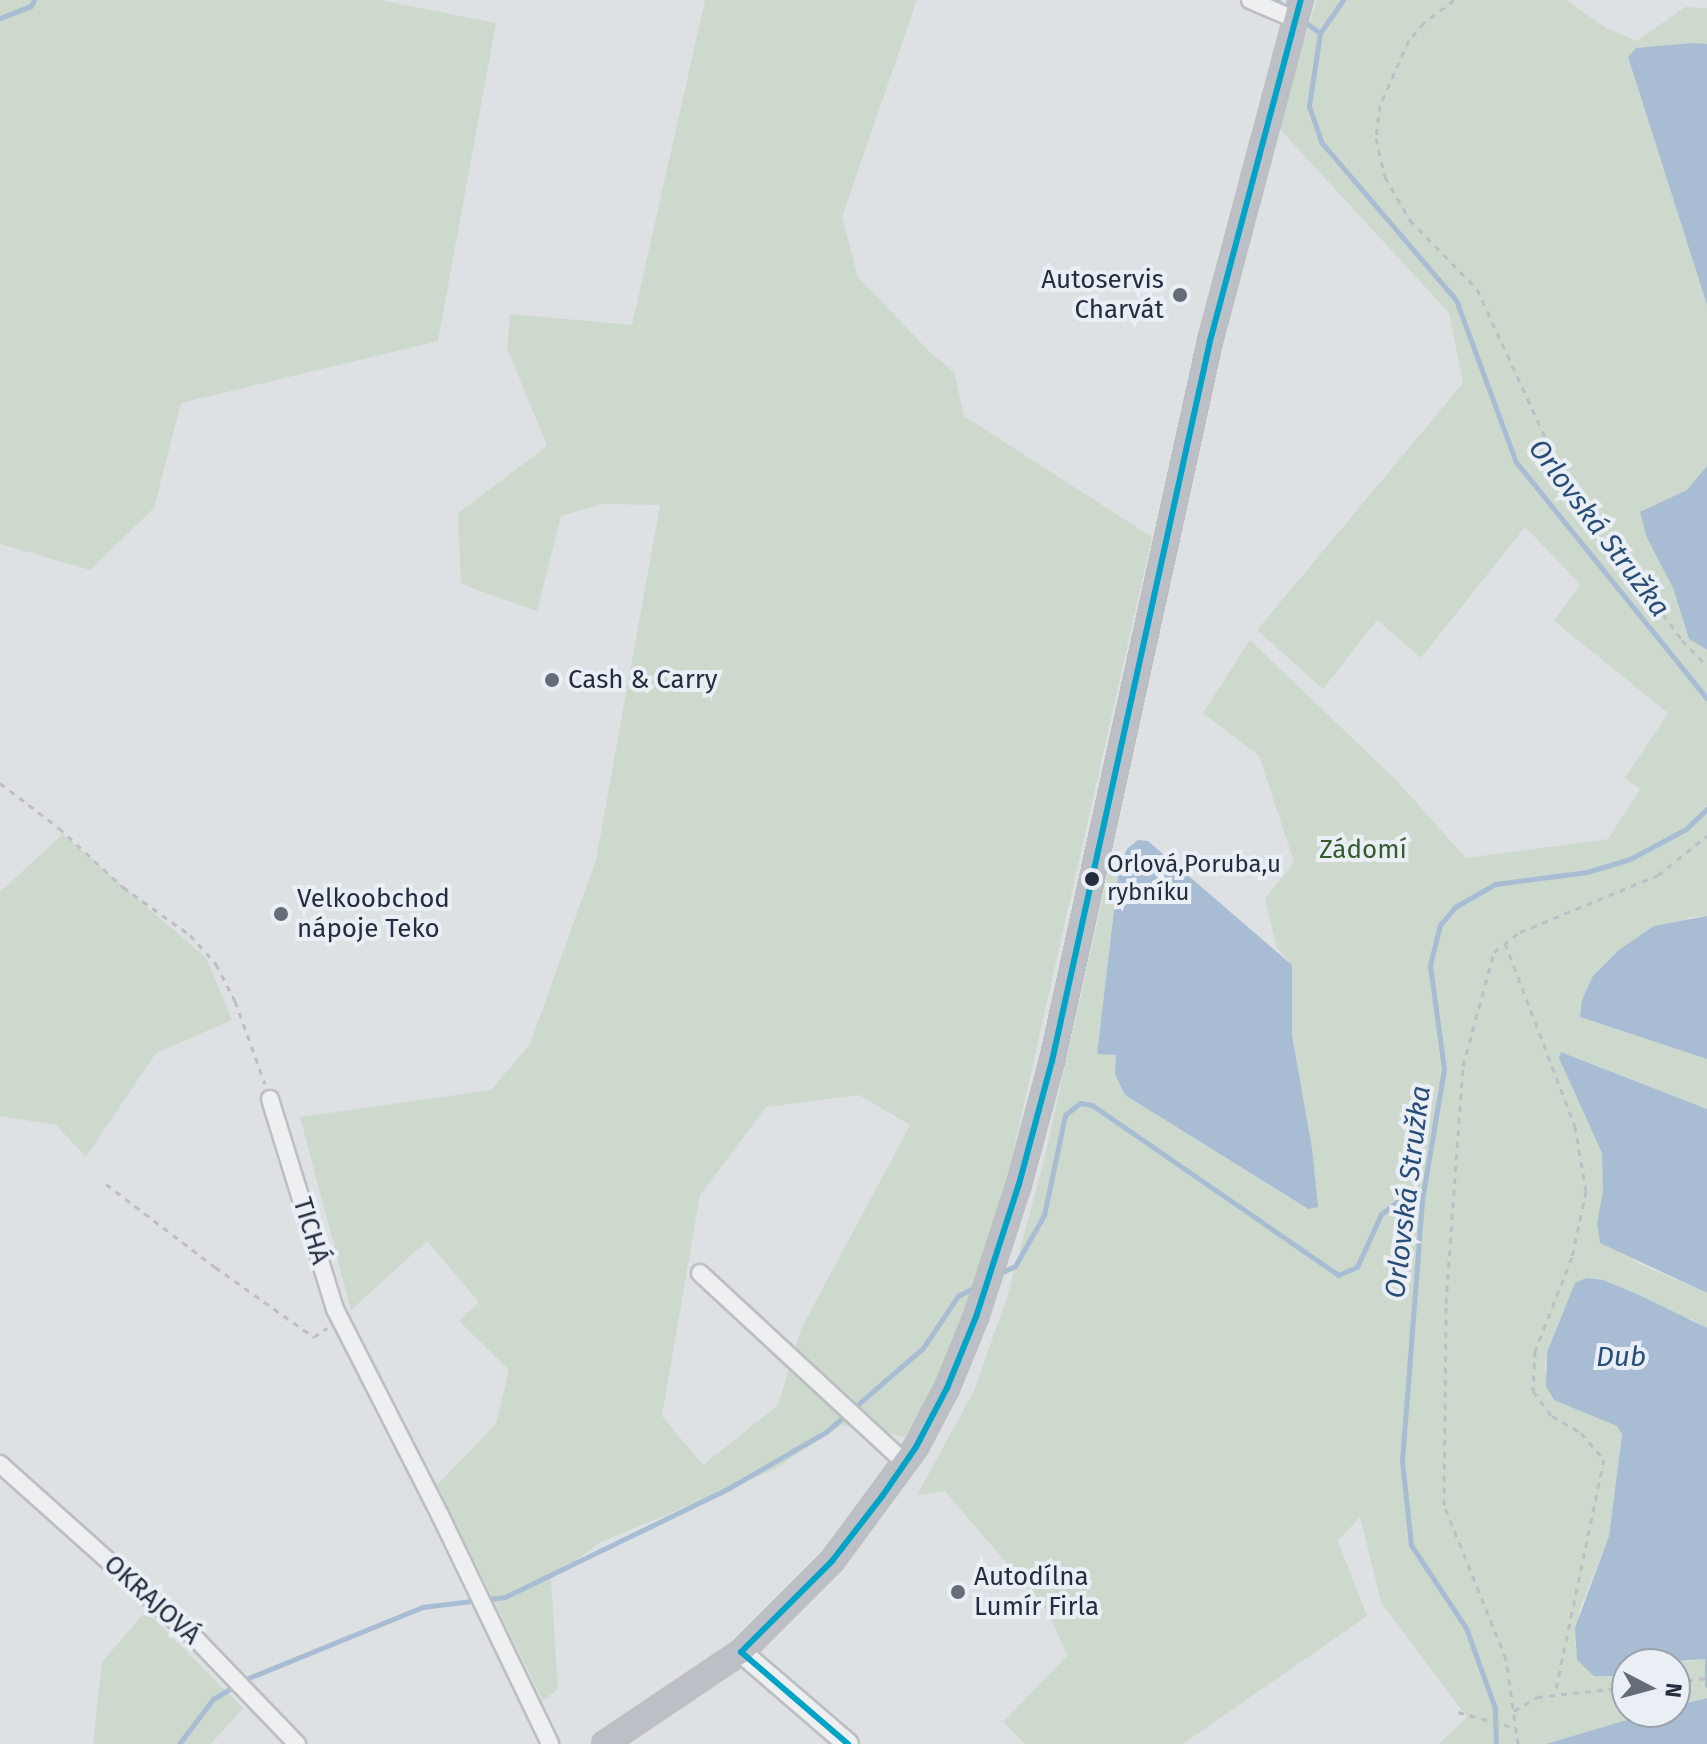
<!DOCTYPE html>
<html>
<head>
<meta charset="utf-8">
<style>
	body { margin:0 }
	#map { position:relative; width:1707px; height:1744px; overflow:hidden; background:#dee1e4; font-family:"Fira Sans",sans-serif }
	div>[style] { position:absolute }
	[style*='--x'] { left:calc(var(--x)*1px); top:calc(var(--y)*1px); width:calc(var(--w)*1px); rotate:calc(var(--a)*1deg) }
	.green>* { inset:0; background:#ced9cd }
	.water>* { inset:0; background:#a8bdd3 }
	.stream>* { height:5px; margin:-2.5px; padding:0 2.5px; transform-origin:2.5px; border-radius:2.5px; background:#a8bdd3 }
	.path>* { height:3px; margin-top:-1.5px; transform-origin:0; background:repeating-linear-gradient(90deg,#bdbfc4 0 6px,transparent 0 12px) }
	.roads { filter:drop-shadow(2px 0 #bcbfc2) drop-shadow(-2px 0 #bcbfc2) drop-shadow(0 2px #bcbfc2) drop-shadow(0 -2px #bcbfc2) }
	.minor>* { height:16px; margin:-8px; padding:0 8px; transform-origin:8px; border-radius:8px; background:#edeff1 }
	.tertiary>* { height:20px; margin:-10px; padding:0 10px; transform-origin:10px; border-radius:10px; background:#edeff1 }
	.secondary>* { height:22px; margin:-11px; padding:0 11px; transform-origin:11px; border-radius:11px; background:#bcbfc5 }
	.bus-1>* { height:6px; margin:-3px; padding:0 3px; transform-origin:3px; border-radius:3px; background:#02a3c7 }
	.dots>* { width:22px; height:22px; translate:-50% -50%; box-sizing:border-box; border:4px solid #eaeff5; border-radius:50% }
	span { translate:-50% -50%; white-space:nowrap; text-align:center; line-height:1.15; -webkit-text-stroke:8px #eaeff5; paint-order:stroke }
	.bus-label { font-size:24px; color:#242e3f }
	.left { translate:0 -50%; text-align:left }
	.poi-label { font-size:26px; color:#242e3f }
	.right { translate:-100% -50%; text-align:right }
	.park-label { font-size:26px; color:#385c2f }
	.street-label { font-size:26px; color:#242e3f }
	.water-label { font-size:28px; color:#2a4d77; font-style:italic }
	.north { position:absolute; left:1611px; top:1648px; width:80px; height:80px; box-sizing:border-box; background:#eaeff5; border:2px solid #9ba2ac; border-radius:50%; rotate:96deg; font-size:22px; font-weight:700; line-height:32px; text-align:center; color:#242e3f }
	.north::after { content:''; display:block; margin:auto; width:28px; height:36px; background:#656d79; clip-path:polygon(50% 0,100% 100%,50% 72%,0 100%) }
</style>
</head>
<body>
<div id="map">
	<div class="green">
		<i style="clip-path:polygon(0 0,380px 0,496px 23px,438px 341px,181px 403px,154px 508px,90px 570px,0 544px)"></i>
		<i style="clip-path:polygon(evenodd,705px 0,917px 0,842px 217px,858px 277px,930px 352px,954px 372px,964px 416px,1152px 537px,1007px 1179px,962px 1328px,911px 1438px,841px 1425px,775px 1469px,599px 1543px,551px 1579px,558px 1689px,543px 1701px,437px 1485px,496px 1424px,509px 1370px,459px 1321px,479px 1302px,427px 1241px,351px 1310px,300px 1117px,491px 1090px,530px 1044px,596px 860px,660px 505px,603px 504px,561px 516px,537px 611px,461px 584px,458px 513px,547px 446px,507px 348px,510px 314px,632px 325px,705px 0,859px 1095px,910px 1125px,801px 1329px,778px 1405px,703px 1465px,662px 1416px,700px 1195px,766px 1107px,859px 1095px)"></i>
		<i style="clip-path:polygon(1317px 0,1566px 0,1606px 28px,1637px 41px,1685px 7px,1707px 8px,1707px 44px,1636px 48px,1628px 57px,1707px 305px,1707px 466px,1647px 538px,1673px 588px,1689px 639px,1707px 650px,1707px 916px,1689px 917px,1580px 1017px,1707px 1059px,1707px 1109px,1562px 1052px,1602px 1153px,1603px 1191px,1597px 1223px,1637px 1263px,1707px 1293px,1707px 1328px,1691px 1319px,1565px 1308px,1547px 1352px,1544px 1370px,1594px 1416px,1617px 1426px,1622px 1435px,1609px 1536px,1580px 1609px,1575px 1645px,1613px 1676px,1627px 1673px,1627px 1712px,1653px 1712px,1546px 1744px,1439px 1744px,1467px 1717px,1381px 1602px,1360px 1517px,1338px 1541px,1367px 1616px,1183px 1744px,1025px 1744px,1003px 1722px,1067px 1656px,1048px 1612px,945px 1491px,917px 1495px,974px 1391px,1008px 1294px,1043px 1164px,1109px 870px,1119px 868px,1097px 1053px,1116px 1055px,1115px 1074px,1125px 1095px,1307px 1209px,1312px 1148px,1292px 1035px,1292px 965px,1277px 948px,1265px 899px,1294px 862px,1259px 756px,1203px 713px,1250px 640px,1397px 781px,1466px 858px,1608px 839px,1640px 789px,1625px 778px,1668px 713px,1554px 621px,1580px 584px,1525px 527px,1421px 658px,1377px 620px,1323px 689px,1257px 630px,1463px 383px,1449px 313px,1277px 126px)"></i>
		<i style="clip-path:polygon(63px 834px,206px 958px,232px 1020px,156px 1053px,86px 1157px,56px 1125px,0 1116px,0 892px)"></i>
		<i style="clip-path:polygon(146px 1611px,243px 1708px,211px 1744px,93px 1744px,102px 1662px)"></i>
		<i style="clip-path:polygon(1707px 1659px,1707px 1698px,1675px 1706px,1675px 1664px,1664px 1664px)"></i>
	</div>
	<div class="water">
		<i style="clip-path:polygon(1692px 43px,1707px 44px,1707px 305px,1628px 57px,1636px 48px)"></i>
		<i style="clip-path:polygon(1707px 466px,1707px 650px,1689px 639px,1673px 588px,1647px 538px,1640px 512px,1687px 490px)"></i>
		<i style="clip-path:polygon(1138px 840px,1148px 841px,1292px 965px,1292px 1035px,1312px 1148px,1318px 1207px,1308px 1209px,1125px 1095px,1115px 1074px,1116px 1055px,1097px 1054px,1119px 868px,1127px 849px)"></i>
		<i style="clip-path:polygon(1707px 916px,1707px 1059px,1580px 1017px,1582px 1000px,1593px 976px,1620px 949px,1654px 926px)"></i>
		<i style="clip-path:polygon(1561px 1052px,1707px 1109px,1707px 1293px,1600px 1243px,1597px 1223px,1603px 1191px,1602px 1153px,1559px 1058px)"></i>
		<i style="clip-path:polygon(1586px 1278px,1603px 1280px,1637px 1294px,1707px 1328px,1707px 1659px,1627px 1664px,1627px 1673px,1613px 1676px,1594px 1676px,1577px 1660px,1575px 1628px,1609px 1536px,1622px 1435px,1617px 1426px,1554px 1400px,1546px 1386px,1547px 1352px,1575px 1283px)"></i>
		<i style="clip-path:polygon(1707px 1698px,1707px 1744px,1546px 1744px,1653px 1712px,1675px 1712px,1675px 1706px)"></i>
	</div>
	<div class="stream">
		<i style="--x:1276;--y:0;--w:15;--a:37"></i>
		<i style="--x:1343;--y:0;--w:40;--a:124.9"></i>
		<i style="--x:1320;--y:33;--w:74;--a:98.6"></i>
		<i style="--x:1309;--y:106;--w:39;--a:71"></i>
		<i style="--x:1322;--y:143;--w:206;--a:49.5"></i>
		<i style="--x:1456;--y:300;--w:173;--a:69.7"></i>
		<i style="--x:1516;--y:462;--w:304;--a:51.1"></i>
		<i style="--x:0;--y:18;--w:33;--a:-21"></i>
		<i style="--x:31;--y:6;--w:7;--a:-63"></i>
		<i style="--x:1302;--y:20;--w:22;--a:36"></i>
		<i style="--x:996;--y:1275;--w:21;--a:-25"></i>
		<i style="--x:1015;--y:1266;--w:59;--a:-60.4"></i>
		<i style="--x:1044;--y:1215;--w:102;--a:-78.1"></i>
		<i style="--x:1065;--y:1115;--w:19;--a:-39"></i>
		<i style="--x:1080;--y:1103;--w:12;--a:9"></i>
		<i style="--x:1092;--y:1105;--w:299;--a:34.6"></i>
		<i style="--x:1338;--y:1275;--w:21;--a:-23"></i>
		<i style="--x:1357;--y:1267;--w:58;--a:-65.6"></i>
		<i style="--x:1381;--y:1214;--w:20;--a:-37"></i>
		<i style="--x:1397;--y:1202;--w:25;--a:-5"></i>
		<i style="--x:1707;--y:1651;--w:34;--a:90"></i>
		<i style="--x:179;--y:1744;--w:56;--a:-52.9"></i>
		<i style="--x:213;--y:1699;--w:39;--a:-31"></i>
		<i style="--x:246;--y:1679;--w:190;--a:-22.2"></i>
		<i style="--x:422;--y:1607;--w:84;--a:-6.9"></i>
		<i style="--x:505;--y:1597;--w:249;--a:-25.9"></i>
		<i style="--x:729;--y:1488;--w:112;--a:-30"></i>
		<i style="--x:826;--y:1432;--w:128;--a:-40.9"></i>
		<i style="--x:923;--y:1348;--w:63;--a:-56.1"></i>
		<i style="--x:958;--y:1296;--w:21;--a:-28"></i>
		<i style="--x:1496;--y:1744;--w:36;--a:-92"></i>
		<i style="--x:1495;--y:1708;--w:85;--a:-109.9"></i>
		<i style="--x:1466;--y:1628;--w:100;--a:-123.5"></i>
		<i style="--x:1411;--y:1545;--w:84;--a:-96.1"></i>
		<i style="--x:1402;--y:1461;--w:262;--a:-85.6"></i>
		<i style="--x:1422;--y:1200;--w:133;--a:-80.5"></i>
		<i style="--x:1444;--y:1069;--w:105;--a:-97.7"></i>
		<i style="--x:1430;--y:965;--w:41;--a:-76"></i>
		<i style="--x:1440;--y:925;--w:23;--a:-50"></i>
		<i style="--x:1455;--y:907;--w:46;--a:-29.9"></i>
		<i style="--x:1495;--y:884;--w:93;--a:-7.4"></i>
		<i style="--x:1587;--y:872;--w:45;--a:-16.8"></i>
		<i style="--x:1630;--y:859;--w:64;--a:-28.2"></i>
		<i style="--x:1686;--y:829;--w:29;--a:-44"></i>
	</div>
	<div class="path">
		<i style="--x:1454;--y:0;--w:38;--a:143"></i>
		<i style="--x:1424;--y:23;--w:23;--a:131"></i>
		<i style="--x:1409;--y:40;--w:71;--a:114"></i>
		<i style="--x:1380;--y:105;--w:33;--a:97"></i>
		<i style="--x:1376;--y:138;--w:40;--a:77"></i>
		<i style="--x:1385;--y:177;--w:50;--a:59.8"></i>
		<i style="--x:1410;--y:220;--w:96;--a:45.8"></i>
		<i style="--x:1477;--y:289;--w:208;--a:65.3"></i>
		<i style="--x:1564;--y:478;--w:200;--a:53.9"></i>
		<i style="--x:1682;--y:640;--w:36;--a:46"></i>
		<i style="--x:0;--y:783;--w:74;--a:37.3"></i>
		<i style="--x:59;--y:828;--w:87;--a:42.7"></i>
		<i style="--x:123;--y:887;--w:82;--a:35.6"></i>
		<i style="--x:190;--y:935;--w:39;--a:48"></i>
		<i style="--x:216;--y:964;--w:42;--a:62.8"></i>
		<i style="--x:235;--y:1001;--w:88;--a:70.1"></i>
		<i style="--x:1505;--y:943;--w:196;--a:69.1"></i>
		<i style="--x:1575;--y:1126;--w:66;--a:80.4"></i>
		<i style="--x:1586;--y:1191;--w:67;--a:102"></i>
		<i style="--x:1572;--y:1257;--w:101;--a:111.5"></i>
		<i style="--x:1535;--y:1351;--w:40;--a:92.9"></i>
		<i style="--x:1533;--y:1391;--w:31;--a:53"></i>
		<i style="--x:1552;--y:1416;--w:34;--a:30"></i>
		<i style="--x:1581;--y:1433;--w:35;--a:49"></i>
		<i style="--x:1604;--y:1459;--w:239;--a:101.8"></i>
		<i style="--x:106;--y:1184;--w:137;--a:37.3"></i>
		<i style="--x:215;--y:1267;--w:121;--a:35.3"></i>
		<i style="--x:314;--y:1337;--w:16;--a:-35"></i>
		<i style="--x:1675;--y:1682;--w:32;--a:-7"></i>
		<i style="--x:1514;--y:1711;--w:27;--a:-31"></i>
		<i style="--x:1537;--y:1697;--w:91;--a:-6.3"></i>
		<i style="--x:1458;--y:1712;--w:60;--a:15.4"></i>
		<i style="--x:1518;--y:1744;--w:86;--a:-98"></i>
		<i style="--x:1506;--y:1659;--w:166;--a:-111.9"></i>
		<i style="--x:1444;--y:1505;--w:202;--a:-89.4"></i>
		<i style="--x:1446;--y:1303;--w:238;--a:-85.9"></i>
		<i style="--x:1463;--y:1066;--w:118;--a:-74.8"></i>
		<i style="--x:1494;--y:952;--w:33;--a:-38"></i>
		<i style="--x:1520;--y:932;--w:149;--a:-22.4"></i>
		<i style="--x:1658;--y:875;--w:63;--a:-38.5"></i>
	</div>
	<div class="roads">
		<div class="minor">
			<i style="--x:1250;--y:0;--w:48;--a:23.4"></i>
			<i style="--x:270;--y:1099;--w:220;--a:72.8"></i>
			<i style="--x:335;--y:1309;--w:231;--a:63"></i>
			<i style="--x:440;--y:1515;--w:254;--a:64.3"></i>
			<i style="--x:700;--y:1273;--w:280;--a:42.8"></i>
			<i style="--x:0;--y:1464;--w:263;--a:41.8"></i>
			<i style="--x:196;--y:1639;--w:146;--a:46.1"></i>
		</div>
		<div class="tertiary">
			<i style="--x:741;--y:1652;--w:141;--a:40.7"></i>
		</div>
		<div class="secondary">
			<i style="--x:604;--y:1744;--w:165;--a:-33.9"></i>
			<i style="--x:741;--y:1652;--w:129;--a:-45"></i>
			<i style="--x:832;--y:1561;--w:142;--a:-53.6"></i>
			<i style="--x:916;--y:1447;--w:67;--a:-62.3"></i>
			<i style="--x:947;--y:1388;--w:77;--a:-67.8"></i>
			<i style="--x:976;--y:1317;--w:140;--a:-72.1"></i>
			<i style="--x:1019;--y:1184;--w:127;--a:-75"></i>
			<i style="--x:1052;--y:1061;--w:737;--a:-77.62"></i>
			<i style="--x:1210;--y:341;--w:353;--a:-75.1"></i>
		</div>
	</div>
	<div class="bus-1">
		<i style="--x:848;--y:1744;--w:141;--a:-139.3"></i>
		<i style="--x:741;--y:1652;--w:129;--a:-45"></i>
		<i style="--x:832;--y:1561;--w:83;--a:-52.3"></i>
		<i style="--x:883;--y:1495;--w:58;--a:-55.5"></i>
		<i style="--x:916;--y:1447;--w:67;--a:-62.3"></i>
		<i style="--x:947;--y:1388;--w:77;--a:-67.8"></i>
		<i style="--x:976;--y:1317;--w:140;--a:-72.1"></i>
		<i style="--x:1019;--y:1184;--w:127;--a:-75"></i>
		<i style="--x:1052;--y:1061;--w:737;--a:-77.62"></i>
		<i style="--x:1210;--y:341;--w:353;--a:-75.1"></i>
	</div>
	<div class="dots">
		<i style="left:1180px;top:295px;background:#656d79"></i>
		<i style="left:552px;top:680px;background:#656d79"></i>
		<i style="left:1092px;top:879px;background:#242e3f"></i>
		<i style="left:281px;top:914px;background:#656d79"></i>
		<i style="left:958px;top:1592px;background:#656d79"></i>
	</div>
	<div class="bus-label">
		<span class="left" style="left:1107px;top:879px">Orlová,Poruba,u<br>rybníku</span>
	</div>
	<div class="poi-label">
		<span class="right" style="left:1164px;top:295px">Autoservis<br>Charvát</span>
		<span class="left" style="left:568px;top:680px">Cash &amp; Carry</span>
		<span class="left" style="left:297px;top:914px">Velkoobchod<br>nápoje Teko</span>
		<span class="left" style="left:974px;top:1592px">Autodílna<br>Lumír Firla</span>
	</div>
	<div class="park-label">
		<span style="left:1363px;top:850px">Zádomí</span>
	</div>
	<div class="street-label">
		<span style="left:311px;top:1231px;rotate:73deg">TICHÁ</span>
		<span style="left:152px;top:1600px;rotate:42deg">OKRAJOVÁ</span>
	</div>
	<div class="water-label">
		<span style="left:1599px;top:528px;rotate:53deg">Orlovská Stružka</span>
		<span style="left:1408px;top:1192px;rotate:-83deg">Orlovská Stružka</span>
		<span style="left:1621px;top:1357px">Dub</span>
	</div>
	<div class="north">N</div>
</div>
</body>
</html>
